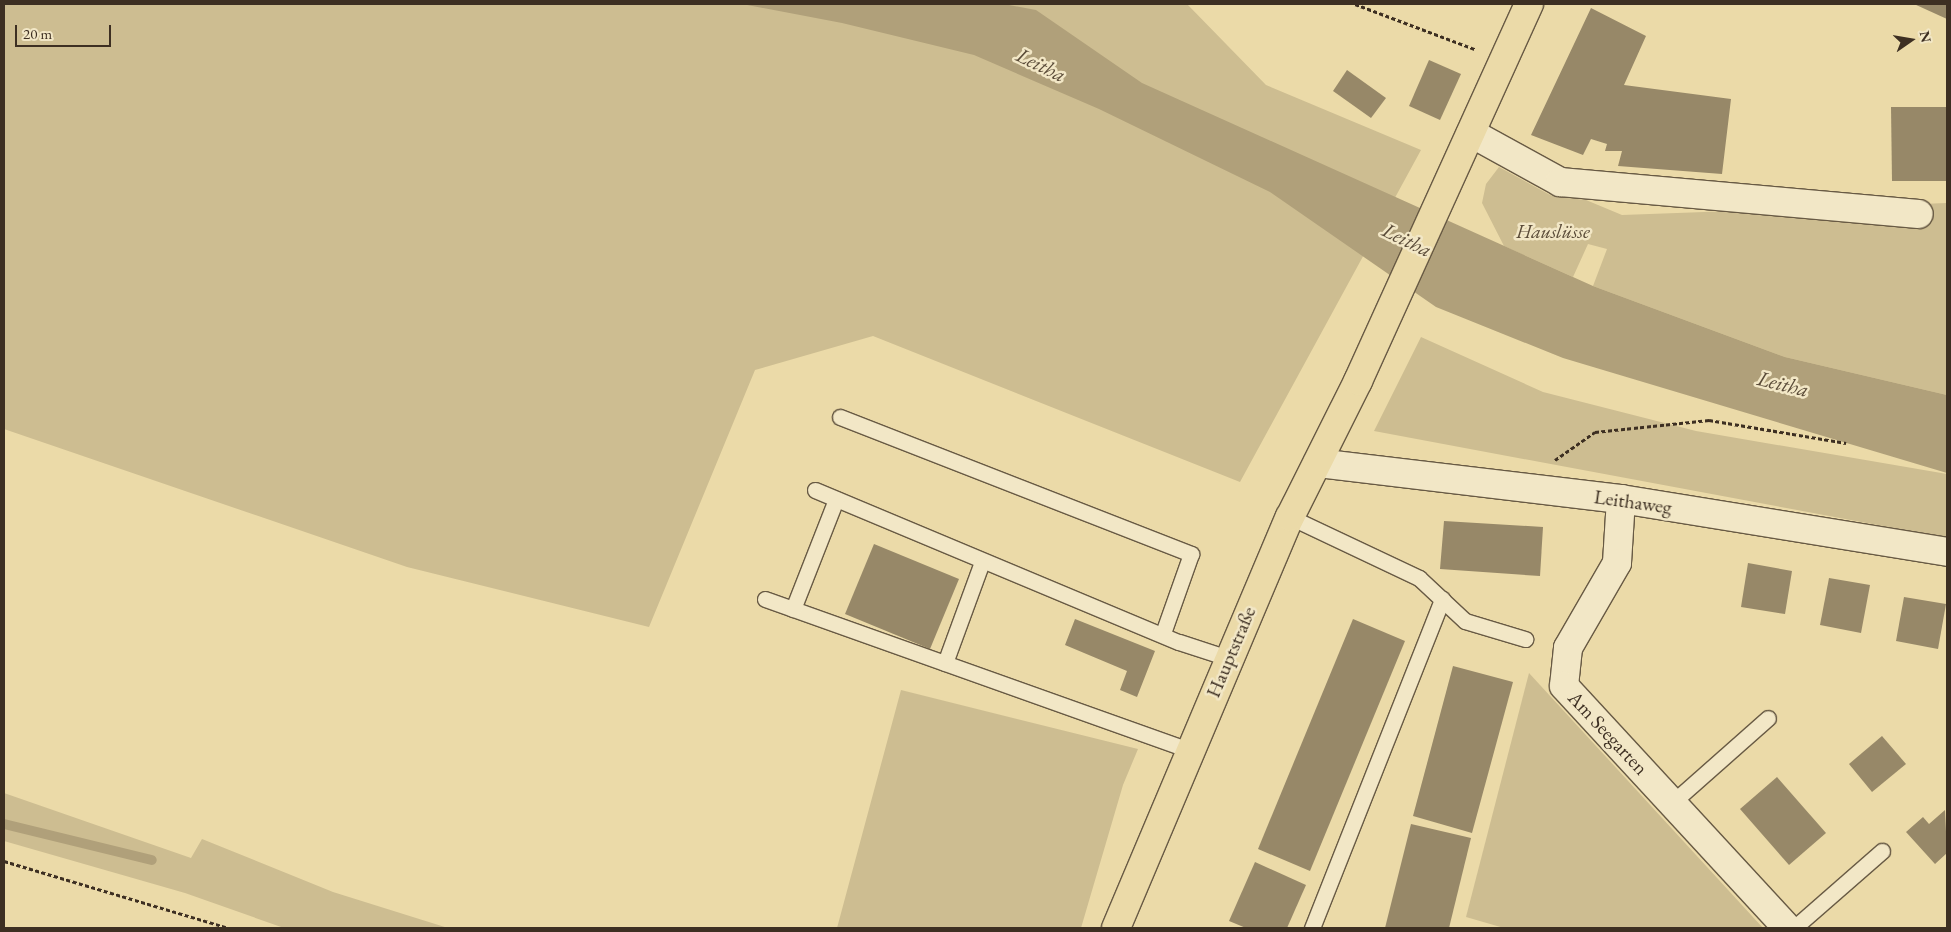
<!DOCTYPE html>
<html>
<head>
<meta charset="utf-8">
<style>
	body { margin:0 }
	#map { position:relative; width:1951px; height:932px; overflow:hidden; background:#ebdaa8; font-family:"EB Garamond",serif }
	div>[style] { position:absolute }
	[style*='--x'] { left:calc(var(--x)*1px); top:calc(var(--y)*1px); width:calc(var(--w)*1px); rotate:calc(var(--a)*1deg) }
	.green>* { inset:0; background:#cdbd91 }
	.water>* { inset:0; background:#b0a07a }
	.stream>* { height:10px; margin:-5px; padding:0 5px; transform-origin:5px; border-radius:5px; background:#b0a07a }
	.building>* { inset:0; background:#978868 }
	.path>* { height:3px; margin-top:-1.5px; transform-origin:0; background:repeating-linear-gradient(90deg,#3d2f22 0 4px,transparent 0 6.5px) }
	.roads { filter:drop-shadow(1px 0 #685a44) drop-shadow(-1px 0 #685a44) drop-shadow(0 1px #685a44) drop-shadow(0 -1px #685a44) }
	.lane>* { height:15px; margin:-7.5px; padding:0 7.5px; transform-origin:7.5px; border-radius:7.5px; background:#f2e7c6 }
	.street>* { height:28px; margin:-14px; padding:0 14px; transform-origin:14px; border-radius:14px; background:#f2e7c6 }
	.primary>* { height:28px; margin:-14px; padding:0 14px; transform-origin:14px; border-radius:14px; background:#ebdaa8 }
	span { translate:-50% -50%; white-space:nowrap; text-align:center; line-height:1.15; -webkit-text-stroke:5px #f2e7c6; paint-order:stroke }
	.park-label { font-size:20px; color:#5a4b38; font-style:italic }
	.street-label { font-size:20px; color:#3d2f22 }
	.water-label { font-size:21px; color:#5a4b38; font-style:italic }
	.frame { position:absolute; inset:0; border:5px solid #3d2f22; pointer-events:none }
	.north { position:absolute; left:1886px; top:15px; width:50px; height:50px; -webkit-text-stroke:4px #f2e7c6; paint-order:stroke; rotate:77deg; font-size:14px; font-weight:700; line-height:20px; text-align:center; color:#3d2f22 }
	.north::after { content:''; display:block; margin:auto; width:18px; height:22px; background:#3d2f22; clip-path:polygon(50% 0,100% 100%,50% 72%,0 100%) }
	.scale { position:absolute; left:15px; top:25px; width:96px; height:22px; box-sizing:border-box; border:2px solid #3d2f22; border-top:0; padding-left:6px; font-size:15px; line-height:18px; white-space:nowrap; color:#3d2f22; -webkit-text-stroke:4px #f2e7c6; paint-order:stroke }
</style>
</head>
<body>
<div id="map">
	<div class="green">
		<i style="clip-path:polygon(4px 4px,1187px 4px,1266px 85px,1421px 150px,1240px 482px,873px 336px,755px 370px,649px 627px,407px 567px,4px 429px)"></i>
		<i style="clip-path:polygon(1499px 167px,1552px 196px,1586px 200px,1622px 215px,1947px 203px,1947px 395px,1785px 357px,1593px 286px,1607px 249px,1588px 244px,1573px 277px,1504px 246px,1482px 203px,1486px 184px)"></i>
		<i style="clip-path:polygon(1421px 337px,1543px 392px,1696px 431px,1947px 474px,1947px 538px,1374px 431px)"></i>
		<i style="clip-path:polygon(1529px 673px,1763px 928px,1504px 928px,1466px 917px)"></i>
		<i style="clip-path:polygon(901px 690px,1138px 749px,1123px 785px,1081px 928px,837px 928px)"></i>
		<i style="clip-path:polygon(4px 793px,191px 858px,202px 839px,333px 892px,448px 928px,284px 928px,185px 893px,4px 841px)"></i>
	</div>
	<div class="water">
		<i style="clip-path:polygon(742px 4px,1004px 4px,1036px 10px,1142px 83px,1593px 286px,1785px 357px,1947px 395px,1947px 473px,1563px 358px,1436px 307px,1270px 192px,1099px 109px,974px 55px,842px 23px)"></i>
	</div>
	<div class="stream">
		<i style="--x:4;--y:824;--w:152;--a:13.7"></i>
	</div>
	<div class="building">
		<i style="clip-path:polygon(1914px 4px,1947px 4px,1947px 19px)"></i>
		<i style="clip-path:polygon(1591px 8px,1646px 36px,1624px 85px,1731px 99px,1722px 174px,1618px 166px,1622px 151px,1605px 151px,1607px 144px,1591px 139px,1583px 155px,1531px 135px)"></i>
		<i style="clip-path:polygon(1429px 60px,1461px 74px,1440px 120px,1409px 106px)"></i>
		<i style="clip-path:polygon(1347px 70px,1386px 98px,1371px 118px,1333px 91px)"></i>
		<i style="clip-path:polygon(1891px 107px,1947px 107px,1947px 181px,1892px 181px)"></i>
		<i style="clip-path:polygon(1444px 521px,1543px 527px,1540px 576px,1440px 569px)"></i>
		<i style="clip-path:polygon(874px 544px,959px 579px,930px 649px,845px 614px)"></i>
		<i style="clip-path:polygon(1748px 563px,1792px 571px,1785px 614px,1741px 607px)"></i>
		<i style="clip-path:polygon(1829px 578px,1870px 585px,1861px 633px,1820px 625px)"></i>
		<i style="clip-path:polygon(1904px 597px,1946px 604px,1938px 649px,1896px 641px)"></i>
		<i style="clip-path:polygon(1075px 619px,1155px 651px,1137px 697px,1120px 690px,1127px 671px,1065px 645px)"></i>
		<i style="clip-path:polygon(1353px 619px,1405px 641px,1310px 871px,1258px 849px)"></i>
		<i style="clip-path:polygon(1453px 666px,1513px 682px,1472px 833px,1413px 816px)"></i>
		<i style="clip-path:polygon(1882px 736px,1906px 764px,1872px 792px,1849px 764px)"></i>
		<i style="clip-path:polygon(1777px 777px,1826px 833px,1789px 865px,1740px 809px)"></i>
		<i style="clip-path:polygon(1945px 810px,1947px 853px,1935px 864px,1906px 832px,1923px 817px,1929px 824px)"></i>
		<i style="clip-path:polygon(1411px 824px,1471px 838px,1449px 928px,1385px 928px)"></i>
		<i style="clip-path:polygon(1255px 862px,1306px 885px,1287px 928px,1246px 928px,1229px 921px)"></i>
	</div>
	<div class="path">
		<i style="--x:1355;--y:4;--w:128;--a:20.6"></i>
		<i style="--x:1555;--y:460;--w:49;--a:-35"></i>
		<i style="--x:1595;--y:432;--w:115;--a:-6"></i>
		<i style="--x:1709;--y:420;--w:139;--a:9.5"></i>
		<i style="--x:4;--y:861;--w:235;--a:16.6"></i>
	</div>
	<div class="roads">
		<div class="lane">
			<i style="--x:840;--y:417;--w:377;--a:21.3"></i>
			<i style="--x:1191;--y:554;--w:84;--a:109.5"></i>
			<i style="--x:815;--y:490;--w:394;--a:22.7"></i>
			<i style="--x:1179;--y:642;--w:52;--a:18.1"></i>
			<i style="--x:1290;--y:517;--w:143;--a:25.3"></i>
			<i style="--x:1419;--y:578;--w:63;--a:43.1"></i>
			<i style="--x:1465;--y:621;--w:63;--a:16.7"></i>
			<i style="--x:765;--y:599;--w:450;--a:19.6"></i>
			<i style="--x:793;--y:609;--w:118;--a:-68.6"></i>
			<i style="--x:945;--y:663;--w:108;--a:-69.9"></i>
			<i style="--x:1672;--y:803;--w:128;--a:-41.5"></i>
			<i style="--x:1312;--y:928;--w:354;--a:-68.4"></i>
			<i style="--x:1794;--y:928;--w:117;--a:-41.2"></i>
		</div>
		<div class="street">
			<i style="--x:1471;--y:133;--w:102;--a:28.8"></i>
			<i style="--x:1560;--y:182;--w:360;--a:5.1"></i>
			<i style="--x:1318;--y:463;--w:305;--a:6.8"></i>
			<i style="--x:1621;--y:499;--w:330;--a:9.2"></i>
			<i style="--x:1621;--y:499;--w:64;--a:93.6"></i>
			<i style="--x:1617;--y:563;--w:98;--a:120"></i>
			<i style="--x:1568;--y:648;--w:38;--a:96"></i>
			<i style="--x:1564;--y:686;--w:329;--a:47.3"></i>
		</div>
		<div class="primary">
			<i style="--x:1116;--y:928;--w:446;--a:-67.1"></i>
			<i style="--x:1290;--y:517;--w:152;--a:-63.4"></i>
			<i style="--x:1358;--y:381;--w:414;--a:-65.6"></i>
		</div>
	</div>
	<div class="park-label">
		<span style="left:1553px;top:231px">Hauslüsse</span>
	</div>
	<div class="street-label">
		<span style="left:1633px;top:502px;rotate:8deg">Leithaweg</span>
		<span style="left:1231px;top:652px;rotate:-67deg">Hauptstraße</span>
		<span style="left:1608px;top:733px;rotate:47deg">Am Seegarten</span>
	</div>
	<div class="water-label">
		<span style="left:1041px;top:65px;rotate:26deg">Leitha</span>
		<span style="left:1407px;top:240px;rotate:26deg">Leitha</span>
		<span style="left:1783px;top:384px;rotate:14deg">Leitha</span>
	</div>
	<div class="frame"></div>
	<div class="north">N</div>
	<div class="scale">20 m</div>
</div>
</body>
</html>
